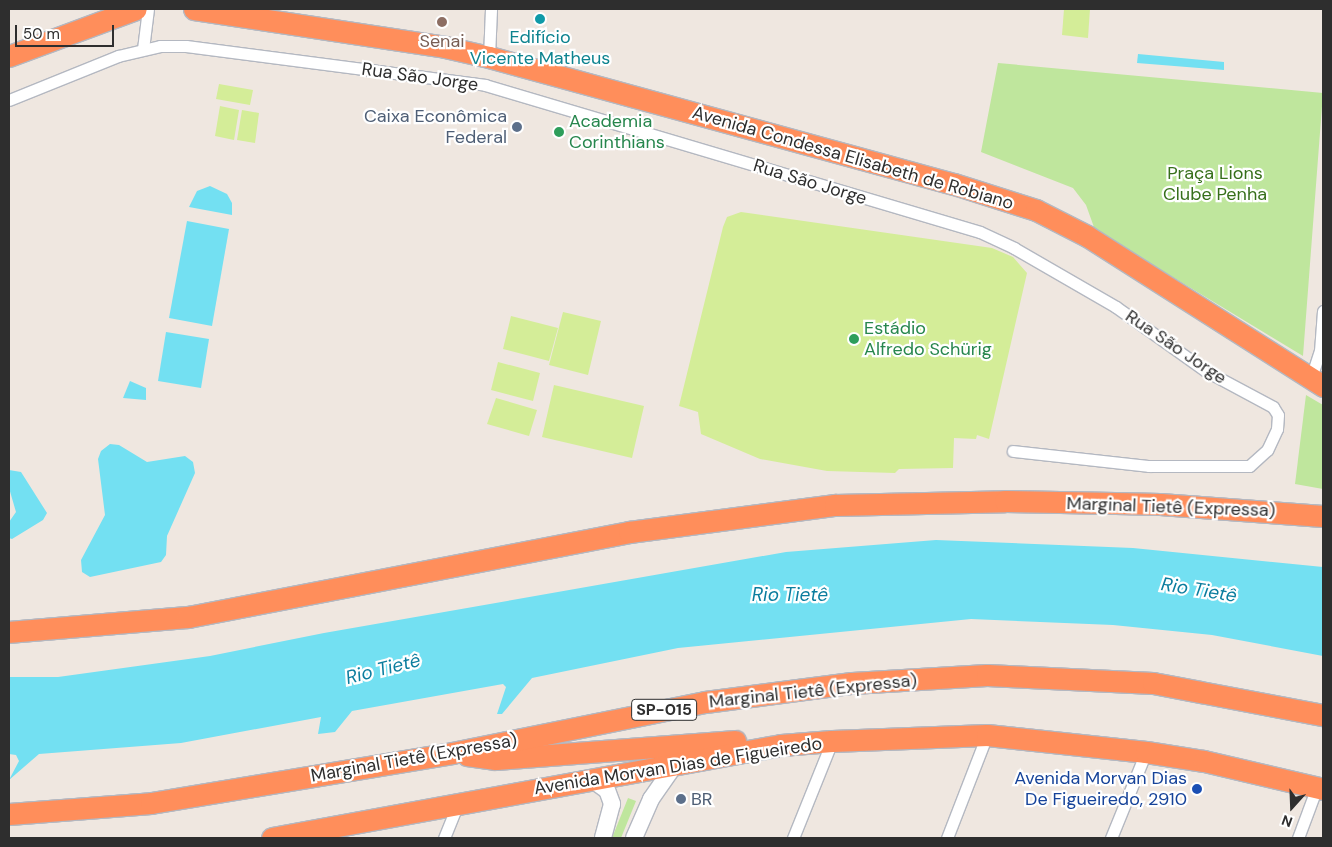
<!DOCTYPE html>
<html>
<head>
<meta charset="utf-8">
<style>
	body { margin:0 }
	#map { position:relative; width:1332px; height:847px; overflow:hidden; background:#efe7e0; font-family:"DM Sans",sans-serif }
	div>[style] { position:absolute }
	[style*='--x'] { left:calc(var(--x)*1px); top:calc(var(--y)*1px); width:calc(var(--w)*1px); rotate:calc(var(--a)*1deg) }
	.green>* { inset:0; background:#bfe69d }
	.pitch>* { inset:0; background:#d4ed98 }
	.water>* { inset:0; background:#73e0f2 }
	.roads { filter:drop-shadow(1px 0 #b4b8c1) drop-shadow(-1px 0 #b4b8c1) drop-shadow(0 1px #b4b8c1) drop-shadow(0 -1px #b4b8c1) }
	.street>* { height:11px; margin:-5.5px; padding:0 5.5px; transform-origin:5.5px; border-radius:5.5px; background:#fff }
	.secondary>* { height:16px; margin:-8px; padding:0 8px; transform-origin:8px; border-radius:8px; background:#fff }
	.highway>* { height:21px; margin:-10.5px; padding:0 10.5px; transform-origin:10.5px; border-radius:10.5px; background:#ff8e5b }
	.dots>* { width:14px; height:14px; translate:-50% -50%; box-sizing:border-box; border:2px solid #fff; border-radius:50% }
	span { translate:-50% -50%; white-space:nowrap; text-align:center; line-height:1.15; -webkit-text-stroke:4.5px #fff; paint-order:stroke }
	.shield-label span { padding:1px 4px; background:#fff; border:1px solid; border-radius:4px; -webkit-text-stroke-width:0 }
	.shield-label { font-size:16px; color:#2e2e2e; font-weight:700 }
	.culture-label { font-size:18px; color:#0d838f }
	.education-label { font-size:18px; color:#785e54 }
	.street-label { font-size:18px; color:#2e2e2e }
	.service-label { font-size:18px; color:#4e5e75 }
	.right { translate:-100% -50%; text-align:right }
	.left { translate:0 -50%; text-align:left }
	.leisure-label { font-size:18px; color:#27864d }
	.park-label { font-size:18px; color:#366f1a }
	.transit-label { font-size:18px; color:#164399 }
	.water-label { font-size:19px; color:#0b7d9e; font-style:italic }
	.frame { position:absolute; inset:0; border:10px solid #2e2e2e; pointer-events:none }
	.north { position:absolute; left:1267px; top:782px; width:50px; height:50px; -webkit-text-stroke:4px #fff; paint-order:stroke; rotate:200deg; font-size:14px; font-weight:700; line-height:20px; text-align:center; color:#2e2e2e }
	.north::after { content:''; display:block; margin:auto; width:18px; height:22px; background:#2e2e2e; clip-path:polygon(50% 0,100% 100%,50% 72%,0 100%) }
	.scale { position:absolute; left:15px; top:25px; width:99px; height:22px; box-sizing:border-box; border:2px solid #2e2e2e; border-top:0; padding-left:6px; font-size:15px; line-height:18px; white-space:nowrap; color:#2e2e2e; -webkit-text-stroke:4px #fff; paint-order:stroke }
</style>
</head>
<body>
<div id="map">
	<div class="green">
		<i style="clip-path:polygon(998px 63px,1323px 93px,1303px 356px,1095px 230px,1086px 205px,1073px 188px,981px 152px)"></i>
		<i style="clip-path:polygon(1306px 395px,1323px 405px,1323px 489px,1295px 484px)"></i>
		<i style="clip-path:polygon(628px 798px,636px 801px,621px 838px,612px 838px)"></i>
	</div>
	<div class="pitch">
		<i style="clip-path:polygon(1064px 9px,1090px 9px,1088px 38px,1062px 35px)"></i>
		<i style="clip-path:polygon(219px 84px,253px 90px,250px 105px,216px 99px)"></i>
		<i style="clip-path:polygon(220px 106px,239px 110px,234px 140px,215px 136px)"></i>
		<i style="clip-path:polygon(242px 110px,259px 113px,255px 143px,237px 140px)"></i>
		<i style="clip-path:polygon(741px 212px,992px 248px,1013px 257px,1027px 273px,989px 439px,977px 435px,976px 439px,954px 438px,953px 468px,899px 469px,895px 473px,827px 471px,760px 459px,701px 434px,698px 412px,679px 406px,723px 227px,727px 217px)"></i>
		<i style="clip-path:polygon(563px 312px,601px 321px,588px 375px,549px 365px)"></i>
		<i style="clip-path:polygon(511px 316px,558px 328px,549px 361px,503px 349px)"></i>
		<i style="clip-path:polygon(498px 362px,540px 373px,533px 401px,491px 390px)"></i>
		<i style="clip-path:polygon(554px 385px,644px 406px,632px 458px,542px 437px)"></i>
		<i style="clip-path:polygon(496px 398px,537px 410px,529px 436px,487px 424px)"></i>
	</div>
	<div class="water">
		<i style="clip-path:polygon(1138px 54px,1224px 62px,1224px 70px,1137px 63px)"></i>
		<i style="clip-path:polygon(210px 186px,227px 194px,232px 203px,232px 215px,189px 207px,197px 191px)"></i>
		<i style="clip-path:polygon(187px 221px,229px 229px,212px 326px,169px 318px)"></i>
		<i style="clip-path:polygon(166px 332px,209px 339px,201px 388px,158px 381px)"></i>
		<i style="clip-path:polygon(130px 381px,146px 388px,146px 400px,123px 398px)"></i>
		<i style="clip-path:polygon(110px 444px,119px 445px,147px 462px,185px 456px,193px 462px,195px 473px,167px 536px,166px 555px,161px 562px,90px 577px,82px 572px,81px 560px,105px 515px,98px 459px,101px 451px)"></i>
		<i style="clip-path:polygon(9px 470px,21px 472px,47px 513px,43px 520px,12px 539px,9px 538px,9px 522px,16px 512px,9px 488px)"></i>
		<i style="clip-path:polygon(936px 540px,1133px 548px,1323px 567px,1323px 656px,1212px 635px,1113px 625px,971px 619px,678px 648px,532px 678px,502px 714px,497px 714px,506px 687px,503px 684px,352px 711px,335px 732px,318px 734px,321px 717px,181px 743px,39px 754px,9px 780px,19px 761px,16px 755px,9px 754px,9px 677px,58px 677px,210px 656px,324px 633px,786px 552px)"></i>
	</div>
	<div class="roads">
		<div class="street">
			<i style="--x:143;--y:49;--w:40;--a:-82.9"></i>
			<i style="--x:489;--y:57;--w:48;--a:-87.6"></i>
			<i style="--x:9;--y:100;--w:118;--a:-22"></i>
			<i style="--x:118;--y:56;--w:43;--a:-13.4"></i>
			<i style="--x:160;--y:46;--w:26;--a:0"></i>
			<i style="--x:186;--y:46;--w:302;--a:7.4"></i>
			<i style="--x:485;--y:85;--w:516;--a:16.54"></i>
			<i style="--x:980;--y:232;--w:38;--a:25"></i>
			<i style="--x:1014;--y:248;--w:118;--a:30"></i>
			<i style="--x:1116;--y:307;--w:110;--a:35.4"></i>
			<i style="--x:1206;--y:371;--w:76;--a:28.2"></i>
			<i style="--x:1273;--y:407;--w:9;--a:58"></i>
			<i style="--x:1278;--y:415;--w:14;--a:94"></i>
			<i style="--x:1277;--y:429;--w:23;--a:115"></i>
			<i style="--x:1267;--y:450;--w:24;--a:138"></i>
			<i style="--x:1249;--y:466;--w:100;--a:180"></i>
			<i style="--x:1149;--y:466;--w:137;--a:-173.7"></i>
			<i style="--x:1311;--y:378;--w:28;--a:-72"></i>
			<i style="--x:1320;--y:351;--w:40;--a:-85.7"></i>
			<i style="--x:444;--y:838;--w:38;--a:-68"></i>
			<i style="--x:793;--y:838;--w:105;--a:-68.1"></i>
			<i style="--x:947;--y:838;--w:110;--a:-68.8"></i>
			<i style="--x:1111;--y:838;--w:93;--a:-67.9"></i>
			<i style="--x:1298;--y:838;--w:54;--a:-69.6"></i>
		</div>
		<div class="secondary">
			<i style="--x:591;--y:779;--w:19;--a:35"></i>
			<i style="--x:607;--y:790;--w:15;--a:70"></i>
			<i style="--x:612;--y:804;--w:35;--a:105"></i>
			<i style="--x:634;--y:838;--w:43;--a:-66.4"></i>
			<i style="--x:651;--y:799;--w:40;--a:-55.1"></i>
		</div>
		<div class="highway">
			<i style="--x:194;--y:9;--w:254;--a:8.6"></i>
			<i style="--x:445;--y:47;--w:45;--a:12.8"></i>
			<i style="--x:489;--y:57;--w:482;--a:15.3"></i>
			<i style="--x:954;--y:184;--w:86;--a:17.6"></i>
			<i style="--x:1036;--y:210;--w:57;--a:27"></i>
			<i style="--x:1087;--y:236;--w:280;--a:32.4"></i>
			<i style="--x:9;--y:56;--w:135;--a:-20.3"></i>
			<i style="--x:9;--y:632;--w:180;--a:-4.8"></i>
			<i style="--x:188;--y:617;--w:449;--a:-10.9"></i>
			<i style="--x:629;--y:532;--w:208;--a:-7.5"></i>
			<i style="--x:835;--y:505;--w:170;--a:-1.3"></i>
			<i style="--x:1005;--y:501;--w:155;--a:1.1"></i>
			<i style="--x:1160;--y:504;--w:163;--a:4.2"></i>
			<i style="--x:467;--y:755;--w:29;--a:8"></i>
			<i style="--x:496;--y:759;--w:240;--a:-4.3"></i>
			<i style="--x:9;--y:814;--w:142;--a:-4.4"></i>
			<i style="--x:151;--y:803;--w:305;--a:-9.4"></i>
			<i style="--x:452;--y:753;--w:258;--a:-11.4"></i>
			<i style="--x:705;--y:702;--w:148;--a:-7.4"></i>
			<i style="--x:852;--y:683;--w:135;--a:-3.4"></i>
			<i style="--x:987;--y:675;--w:166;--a:2.8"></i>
			<i style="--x:1153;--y:683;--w:173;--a:10.7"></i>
			<i style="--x:272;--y:838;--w:517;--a:-10.35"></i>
			<i style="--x:781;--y:745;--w:51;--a:-4.5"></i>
			<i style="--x:832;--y:741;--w:155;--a:-2.2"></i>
			<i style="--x:987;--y:735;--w:160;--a:6.1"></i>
			<i style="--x:1146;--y:752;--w:59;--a:8.8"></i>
			<i style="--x:1204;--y:761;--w:122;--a:13.2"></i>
		</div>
	</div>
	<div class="dots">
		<i style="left:540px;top:19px;background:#0f9aa8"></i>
		<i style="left:442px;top:22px;background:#8d6e63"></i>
		<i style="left:517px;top:127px;background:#5c6f8a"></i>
		<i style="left:559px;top:132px;background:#2e9e5b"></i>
		<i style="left:854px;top:339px;background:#2e9e5b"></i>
		<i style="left:1197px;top:789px;background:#1a4fb4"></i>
		<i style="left:681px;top:799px;background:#5c6f8a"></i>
	</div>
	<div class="shield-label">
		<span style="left:664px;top:710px">SP-015</span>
	</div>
	<div class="culture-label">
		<span style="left:540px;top:48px">Edifício<br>Vicente Matheus</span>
	</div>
	<div class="education-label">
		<span style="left:442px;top:41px">Senai</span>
	</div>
	<div class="street-label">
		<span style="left:420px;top:77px;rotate:8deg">Rua São Jorge</span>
		<span style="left:853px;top:158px;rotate:16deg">Avenida Condessa Elisabeth de Robiano</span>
		<span style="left:810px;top:182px;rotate:17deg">Rua São Jorge</span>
		<span style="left:1176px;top:347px;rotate:34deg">Rua São Jorge</span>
		<span style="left:1171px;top:507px;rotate:2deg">Marginal Tietê (Expressa)</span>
		<span style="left:813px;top:691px;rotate:-6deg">Marginal Tietê (Expressa)</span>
		<span style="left:414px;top:758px;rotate:-10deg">Marginal Tietê (Expressa)</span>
		<span style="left:678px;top:766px;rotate:-9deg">Avenida Morvan Dias de Figueiredo</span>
	</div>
	<div class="service-label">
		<span class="right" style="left:507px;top:127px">Caixa Econômica<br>Federal</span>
		<span class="left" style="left:691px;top:799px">BR</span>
	</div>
	<div class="leisure-label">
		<span class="left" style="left:569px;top:132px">Academia<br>Corinthians</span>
		<span class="left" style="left:864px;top:339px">Estádio<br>Alfredo Schürig</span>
	</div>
	<div class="park-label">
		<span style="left:1215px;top:184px">Praça Lions<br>Clube Penha</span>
	</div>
	<div class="transit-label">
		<span class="right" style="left:1187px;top:789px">Avenida Morvan Dias<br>De Figueiredo, 2910</span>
	</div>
	<div class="water-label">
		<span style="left:1199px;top:590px;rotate:9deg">Rio Tietê</span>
		<span style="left:790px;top:595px">Rio Tietê</span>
		<span style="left:383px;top:669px;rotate:-14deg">Rio Tietê</span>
	</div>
	<div class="frame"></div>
	<div class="north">N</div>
	<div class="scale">50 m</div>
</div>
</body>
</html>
